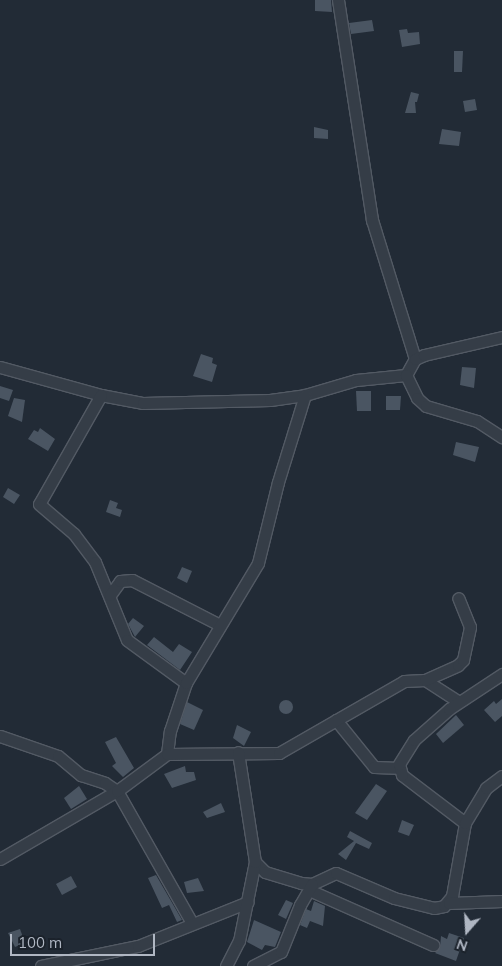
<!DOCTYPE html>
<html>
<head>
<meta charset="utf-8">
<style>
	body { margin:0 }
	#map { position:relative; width:502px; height:966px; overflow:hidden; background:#222b36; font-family:Mulish,sans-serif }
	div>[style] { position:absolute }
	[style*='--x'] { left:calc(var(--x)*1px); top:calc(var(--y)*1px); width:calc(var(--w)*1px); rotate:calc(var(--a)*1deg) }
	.building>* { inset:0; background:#4a5562 }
	.round { border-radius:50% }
	.roads { filter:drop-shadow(1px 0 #535a64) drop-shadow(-1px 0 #535a64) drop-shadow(0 1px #535a64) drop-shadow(0 -1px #535a64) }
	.street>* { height:11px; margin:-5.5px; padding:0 5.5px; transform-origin:5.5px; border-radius:5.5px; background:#353d47 }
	span { translate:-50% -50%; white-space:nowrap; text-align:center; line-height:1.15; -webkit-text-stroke:4.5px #1b222b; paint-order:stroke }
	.north { position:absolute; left:442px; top:906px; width:50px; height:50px; -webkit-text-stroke:4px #1b222b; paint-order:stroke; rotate:199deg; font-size:14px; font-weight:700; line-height:20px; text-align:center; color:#b0b7c3 }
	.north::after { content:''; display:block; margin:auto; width:18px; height:22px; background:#b0b7c3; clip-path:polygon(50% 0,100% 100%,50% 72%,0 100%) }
	.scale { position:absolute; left:10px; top:934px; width:145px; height:22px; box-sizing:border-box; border:2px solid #b0b7c3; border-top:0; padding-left:6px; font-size:15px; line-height:18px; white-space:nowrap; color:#b0b7c3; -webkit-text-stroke:4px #1b222b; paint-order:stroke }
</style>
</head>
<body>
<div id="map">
	<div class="building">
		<i style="clip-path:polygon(315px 0,331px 0,332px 12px,315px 11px)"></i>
		<i style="clip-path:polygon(372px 20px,374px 31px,351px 34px,349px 23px)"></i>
		<i style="clip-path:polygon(407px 29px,408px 33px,419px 32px,420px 44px,402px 47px,399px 30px)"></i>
		<i style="clip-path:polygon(454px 51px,463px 51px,462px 72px,454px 72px)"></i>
		<i style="clip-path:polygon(411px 92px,419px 94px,417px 102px,415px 102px,416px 113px,405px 113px)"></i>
		<i style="clip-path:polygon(475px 99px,477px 110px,465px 112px,463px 101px)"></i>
		<i style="clip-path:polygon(314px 127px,328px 130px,328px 139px,314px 138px)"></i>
		<i style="clip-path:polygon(442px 129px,461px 132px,459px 146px,439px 144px)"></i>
		<i style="clip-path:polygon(201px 354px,213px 358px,212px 363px,217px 365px,212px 382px,193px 376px)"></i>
		<i style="clip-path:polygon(462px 367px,476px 368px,474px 388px,460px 385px)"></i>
		<i style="clip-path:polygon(0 386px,13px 390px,9px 401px,0 398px)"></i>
		<i style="clip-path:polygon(356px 391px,371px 391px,371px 411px,357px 411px)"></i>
		<i style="clip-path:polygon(386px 396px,401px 396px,400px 410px,386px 410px)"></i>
		<i style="clip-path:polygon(14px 398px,25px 400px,22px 422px,8px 416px)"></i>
		<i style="clip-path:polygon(40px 428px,55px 439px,48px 451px,28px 439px,34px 430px,38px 432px)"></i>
		<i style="clip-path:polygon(456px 442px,479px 447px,475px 462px,453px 455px)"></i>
		<i style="clip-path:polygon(8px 488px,20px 495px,14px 504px,3px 497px)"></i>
		<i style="clip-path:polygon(110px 500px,118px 503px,116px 508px,122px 510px,120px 517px,106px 512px)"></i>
		<i style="clip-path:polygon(182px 567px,192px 571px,187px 583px,177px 578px)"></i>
		<i style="clip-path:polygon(133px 618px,144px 626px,135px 637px,128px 624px)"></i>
		<i style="clip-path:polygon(154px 637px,173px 652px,179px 644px,192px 652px,180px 670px,147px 645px)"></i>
		<i style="clip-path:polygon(502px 699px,502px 716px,495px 722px,484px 710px,494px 701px,496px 704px)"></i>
		<i class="round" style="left:279px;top:700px;width:14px;height:14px"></i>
		<i style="clip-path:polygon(187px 702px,203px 710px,194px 730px,180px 724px)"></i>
		<i style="clip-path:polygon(456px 715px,464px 725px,443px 743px,436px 734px)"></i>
		<i style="clip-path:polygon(237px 725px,251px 732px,244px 746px,233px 738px)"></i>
		<i style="clip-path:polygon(116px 737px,134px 768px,123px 777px,112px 766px,116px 763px,105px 742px)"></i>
		<i style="clip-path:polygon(185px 766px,186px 772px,194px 772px,196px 780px,172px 788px,164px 774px)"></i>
		<i style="clip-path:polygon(376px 784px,387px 791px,367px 820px,355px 813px)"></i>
		<i style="clip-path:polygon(79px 786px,87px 799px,71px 809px,64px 798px)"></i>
		<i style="clip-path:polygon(221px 803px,225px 812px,207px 818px,203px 812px)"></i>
		<i style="clip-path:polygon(402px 820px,414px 825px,409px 836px,398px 832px)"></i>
		<i style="clip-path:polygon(350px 831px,372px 843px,369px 849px,356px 843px,346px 860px,338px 854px,354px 841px,347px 837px)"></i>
		<i style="clip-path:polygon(156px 875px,182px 920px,177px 922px,169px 905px,162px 908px,148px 878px)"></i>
		<i style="clip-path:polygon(71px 876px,77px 887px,62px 895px,56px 884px)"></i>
		<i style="clip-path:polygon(198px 878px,204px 891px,187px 893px,184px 882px)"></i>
		<i style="clip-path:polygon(286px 900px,293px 903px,286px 919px,278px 915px)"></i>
		<i style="clip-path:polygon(314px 901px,325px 906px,323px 926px,310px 921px,307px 928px,300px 925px,306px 909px,311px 911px)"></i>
		<i style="clip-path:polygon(254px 920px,281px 932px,275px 947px,265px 945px,262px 950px,247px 942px)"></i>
		<i style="clip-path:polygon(20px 929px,25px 943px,15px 947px,8px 933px)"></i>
		<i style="clip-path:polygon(449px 933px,464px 938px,456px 961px,435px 953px,440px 948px,441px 936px,447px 939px)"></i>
	</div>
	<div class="roads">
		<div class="street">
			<i style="--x:338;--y:0;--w:223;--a:81.2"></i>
			<i style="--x:372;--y:220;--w:145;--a:72.8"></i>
			<i style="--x:0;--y:367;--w:105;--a:15.5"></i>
			<i style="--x:101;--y:395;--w:43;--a:10.8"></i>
			<i style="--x:143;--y:403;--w:127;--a:-1.4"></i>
			<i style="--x:270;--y:400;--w:35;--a:-8"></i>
			<i style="--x:305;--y:395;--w:53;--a:-16.4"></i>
			<i style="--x:356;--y:380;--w:50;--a:-5.7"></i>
			<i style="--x:406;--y:375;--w:18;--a:-61"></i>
			<i style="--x:415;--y:359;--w:10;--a:-24"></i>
			<i style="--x:424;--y:355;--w:80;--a:-13"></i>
			<i style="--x:406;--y:375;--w:25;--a:64"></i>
			<i style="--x:417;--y:398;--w:12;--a:42"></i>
			<i style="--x:426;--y:406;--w:53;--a:16.4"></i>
			<i style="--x:477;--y:421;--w:30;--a:33"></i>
			<i style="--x:101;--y:395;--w:125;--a:119.6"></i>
			<i style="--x:39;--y:504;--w:46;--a:40.6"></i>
			<i style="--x:74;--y:534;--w:35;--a:53"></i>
			<i style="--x:95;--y:562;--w:84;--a:67.7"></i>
			<i style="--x:127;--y:640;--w:73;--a:36.1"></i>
			<i style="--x:110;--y:595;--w:17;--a:-54"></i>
			<i style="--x:120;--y:581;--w:12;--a:-5"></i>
			<i style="--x:132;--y:580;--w:99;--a:27.1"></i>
			<i style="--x:425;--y:680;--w:40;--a:32.9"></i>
			<i style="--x:336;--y:720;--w:60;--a:51"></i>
			<i style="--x:374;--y:767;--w:25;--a:2"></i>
			<i style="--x:0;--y:736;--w:61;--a:19"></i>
			<i style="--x:58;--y:756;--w:30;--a:40"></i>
			<i style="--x:81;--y:775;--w:25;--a:18"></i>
			<i style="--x:105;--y:783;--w:14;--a:34"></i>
			<i style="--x:117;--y:791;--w:152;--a:60.4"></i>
			<i style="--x:167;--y:754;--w:23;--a:-83"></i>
			<i style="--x:170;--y:731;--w:51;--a:-71.6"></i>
			<i style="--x:186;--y:683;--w:140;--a:-59"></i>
			<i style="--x:258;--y:563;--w:83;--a:-76.1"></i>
			<i style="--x:278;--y:482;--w:91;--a:-72.8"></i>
			<i style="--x:465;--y:823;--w:79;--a:-142.7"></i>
			<i style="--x:402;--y:775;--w:11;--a:-105"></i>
			<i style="--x:399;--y:764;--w:28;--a:-58"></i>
			<i style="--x:414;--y:740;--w:47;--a:-41.5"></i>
			<i style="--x:449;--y:709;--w:64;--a:-33.4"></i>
			<i style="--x:0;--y:859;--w:135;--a:-30.2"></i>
			<i style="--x:117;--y:791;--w:62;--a:-36.5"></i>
			<i style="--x:167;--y:754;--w:112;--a:-0.5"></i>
			<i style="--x:279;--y:753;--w:144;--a:-29.9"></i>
			<i style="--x:404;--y:681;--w:21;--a:-3"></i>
			<i style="--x:425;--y:680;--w:36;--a:-24"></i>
			<i style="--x:458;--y:665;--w:7;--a:-45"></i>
			<i style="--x:463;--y:660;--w:34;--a:-78"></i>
			<i style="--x:470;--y:627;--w:31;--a:-112"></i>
			<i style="--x:255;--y:862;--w:14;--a:45"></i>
			<i style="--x:265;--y:872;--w:38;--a:17"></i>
			<i style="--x:301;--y:883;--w:11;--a:5"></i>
			<i style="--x:312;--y:884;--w:26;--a:-25"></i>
			<i style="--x:336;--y:873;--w:63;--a:23.3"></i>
			<i style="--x:394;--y:898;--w:41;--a:14"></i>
			<i style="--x:434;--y:908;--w:10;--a:-11"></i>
			<i style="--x:444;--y:906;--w:13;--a:-51"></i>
			<i style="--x:452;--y:896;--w:74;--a:-79.9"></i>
			<i style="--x:465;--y:823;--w:41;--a:-59"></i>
			<i style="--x:486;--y:788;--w:20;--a:-37"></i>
			<i style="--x:309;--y:890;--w:136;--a:23.9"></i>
			<i style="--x:449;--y:903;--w:53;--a:-2.2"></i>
			<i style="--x:41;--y:966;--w:99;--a:-11.7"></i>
			<i style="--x:138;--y:946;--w:118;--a:-21.8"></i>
			<i style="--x:226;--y:966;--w:28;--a:-63"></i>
			<i style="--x:239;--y:941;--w:81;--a:-78.6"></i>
			<i style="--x:255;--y:862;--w:111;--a:-98.8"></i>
			<i style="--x:253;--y:966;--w:31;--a:-27"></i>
			<i style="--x:281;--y:952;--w:51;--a:-68"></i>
			<i style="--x:300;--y:905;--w:24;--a:-60"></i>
		</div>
	</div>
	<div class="north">N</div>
	<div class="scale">100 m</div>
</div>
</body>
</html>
